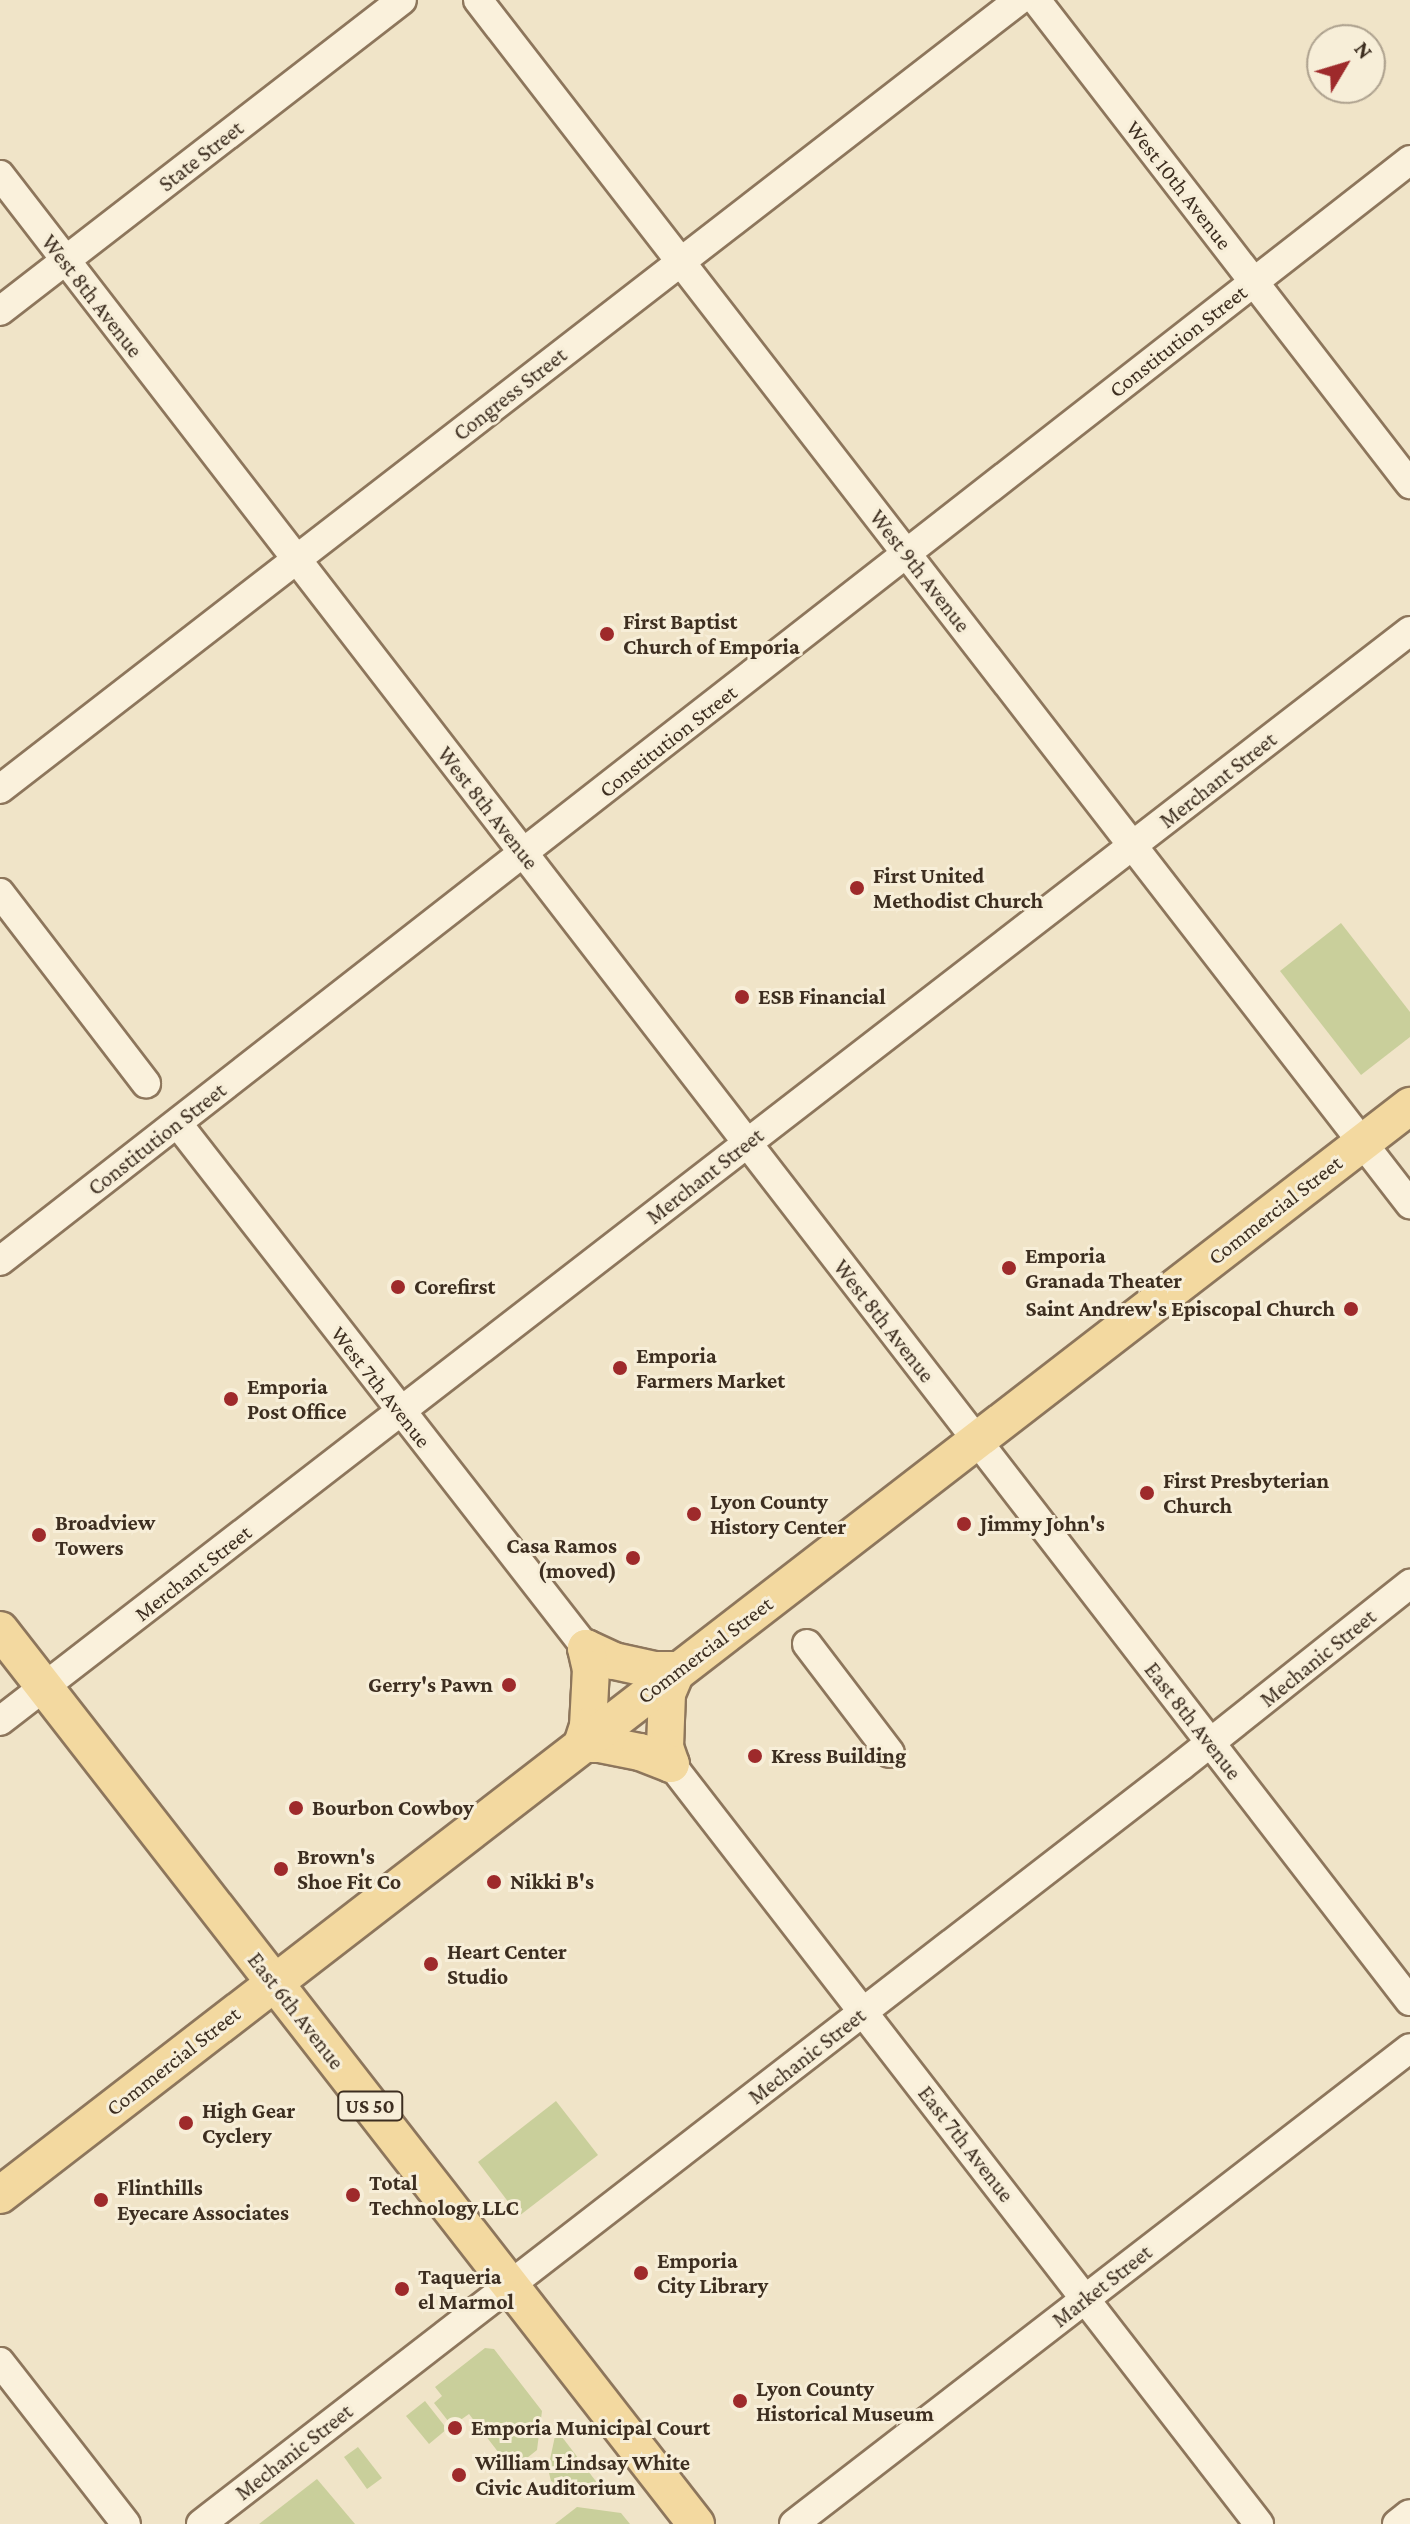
<!DOCTYPE html>
<html>
<head>
<meta charset="utf-8">
<style>
	body { margin:0 }
	#map { position:relative; width:1410px; height:2524px; overflow:hidden; background:#f0e4c8; font-family:"Crimson Pro",serif }
	div>[style] { position:absolute }
	[style*='--x'] { left:calc(var(--x)*1px); top:calc(var(--y)*1px); width:calc(var(--w)*1px); rotate:calc(var(--a)*1deg) }
	.green>* { inset:0; background:#c9cf9b }
	.roads { filter:drop-shadow(2px 0 #8d765c) drop-shadow(-2px 0 #8d765c) drop-shadow(0 2px #8d765c) drop-shadow(0 -2px #8d765c) }
	.minor>* { height:28px; margin:-14px; padding:0 14px; transform-origin:14px; border-radius:14px; background:#faf1dc }
	.major>* { height:36px; margin:-18px; padding:0 18px; transform-origin:18px; border-radius:18px; background:#f3d9a0 }
	.dots>* { width:22px; height:22px; translate:-50% -50%; box-sizing:border-box; border:4px solid #f7eed8; border-radius:50% }
	span { translate:-50% -50%; white-space:nowrap; text-align:center; line-height:1.15; -webkit-text-stroke:6px #f7eed8; paint-order:stroke }
	.shield-label span { padding:2px 6px; background:#f7eed8; border:2px solid; border-radius:6px; -webkit-text-stroke-width:0 }
	.shield-label { font-size:20px; color:#3d2e20; font-weight:700 }
	.street-label { font-size:22px; color:#3d2e20 }
	.poi-label { font-size:22px; color:#3d2e20; font-weight:700 }
	.left { translate:0 -50%; text-align:left }
	.right { translate:-100% -50%; text-align:right }
	.north { position:absolute; left:1306px; top:24px; width:80px; height:80px; box-sizing:border-box; background:#f7eed8; border:2px solid #ada18e; border-radius:50%; rotate:52deg; font-size:22px; font-weight:700; line-height:32px; text-align:center; color:#3d2e20 }
	.north::after { content:''; display:block; margin:auto; width:28px; height:36px; background:#9e2a2b; clip-path:polygon(50% 0,100% 100%,50% 72%,0 100%) }
</style>
</head>
<body>
<div id="map">
	<div class="green">
		<i style="clip-path:polygon(1341px 923px,1410px 1012px,1410px 1037px,1361px 1075px,1280px 971px)"></i>
		<i style="clip-path:polygon(556px 2101px,598px 2155px,519px 2216px,478px 2162px)"></i>
		<i style="clip-path:polygon(485px 2348px,494px 2349px,542px 2411px,537px 2450px,512px 2470px,469px 2414px,452px 2426px,434px 2403px,442px 2396px,435px 2387px)"></i>
		<i style="clip-path:polygon(425px 2401px,447px 2429px,429px 2444px,406px 2416px)"></i>
		<i style="clip-path:polygon(559px 2433px,598px 2484px,598px 2488px,560px 2486px,551px 2481px,548px 2469px,555px 2436px)"></i>
		<i style="clip-path:polygon(358px 2447px,382px 2478px,367px 2489px,344px 2457px)"></i>
		<i style="clip-path:polygon(317px 2479px,355px 2524px,259px 2524px)"></i>
		<i style="clip-path:polygon(577px 2507px,621px 2513px,630px 2524px,555px 2524px)"></i>
	</div>
	<div class="roads">
		<div class="minor">
			<i style="--x:478;--y:0;--w:1523;--a:52.26"></i>
			<i style="--x:1036;--y:0;--w:612;--a:52.31"></i>
			<i style="--x:0;--y:175;--w:2307;--a:52.33"></i>
			<i style="--x:0;--y:311;--w:508;--a:-37.73"></i>
			<i style="--x:0;--y:789;--w:1289;--a:-37.75"></i>
			<i style="--x:0;--y:893;--w:240;--a:52.5"></i>
			<i style="--x:178;--y:1124;--w:664;--a:52.09"></i>
			<i style="--x:0;--y:1261;--w:1789;--a:-37.98"></i>
			<i style="--x:807;--y:1644;--w:137;--a:52.7"></i>
			<i style="--x:0;--y:1721;--w:1782;--a:-37.71"></i>
			<i style="--x:671;--y:1764;--w:961;--a:52.27"></i>
			<i style="--x:0;--y:2362;--w:205;--a:52.1"></i>
			<i style="--x:201;--y:2524;--w:1239;--a:-37.72"></i>
			<i style="--x:1181;--y:1766;--w:293;--a:-38.5"></i>
			<i style="--x:794;--y:2524;--w:778;--a:-37.69"></i>
			<i style="--x:1397;--y:2524;--w:16;--a:-38"></i>
		</div>
		<div class="major">
			<i style="--x:0;--y:1630;--w:1133;--a:52.1"></i>
			<i style="--x:586;--y:1648;--w:31;--a:25"></i>
			<i style="--x:614;--y:1661;--w:42;--a:12.4"></i>
			<i style="--x:655;--y:1670;--w:22;--a:0"></i>
			<i style="--x:677;--y:1670;--w:25;--a:113"></i>
			<i style="--x:667;--y:1693;--w:54;--a:92.1"></i>
			<i style="--x:665;--y:1747;--w:18;--a:71"></i>
			<i style="--x:586;--y:1648;--w:22;--a:77"></i>
			<i style="--x:591;--y:1669;--w:57;--a:93"></i>
			<i style="--x:588;--y:1726;--w:19;--a:108"></i>
			<i style="--x:582;--y:1744;--w:18;--a:0"></i>
			<i style="--x:600;--y:1744;--w:41;--a:11.3"></i>
			<i style="--x:640;--y:1752;--w:33;--a:21"></i>
			<i style="--x:0;--y:2195;--w:1782;--a:-37.68"></i>
		</div>
	</div>
	<div class="dots">
		<i style="left:607px;top:634px;background:#9e2a2b"></i>
		<i style="left:857px;top:888px;background:#9e2a2b"></i>
		<i style="left:742px;top:997px;background:#9e2a2b"></i>
		<i style="left:1009px;top:1268px;background:#9e2a2b"></i>
		<i style="left:398px;top:1287px;background:#9e2a2b"></i>
		<i style="left:1351px;top:1309px;background:#9e2a2b"></i>
		<i style="left:620px;top:1368px;background:#9e2a2b"></i>
		<i style="left:231px;top:1399px;background:#9e2a2b"></i>
		<i style="left:1147px;top:1493px;background:#9e2a2b"></i>
		<i style="left:694px;top:1514px;background:#9e2a2b"></i>
		<i style="left:964px;top:1524px;background:#9e2a2b"></i>
		<i style="left:39px;top:1535px;background:#9e2a2b"></i>
		<i style="left:633px;top:1558px;background:#9e2a2b"></i>
		<i style="left:509px;top:1685px;background:#9e2a2b"></i>
		<i style="left:755px;top:1756px;background:#9e2a2b"></i>
		<i style="left:296px;top:1808px;background:#9e2a2b"></i>
		<i style="left:281px;top:1869px;background:#9e2a2b"></i>
		<i style="left:494px;top:1882px;background:#9e2a2b"></i>
		<i style="left:431px;top:1964px;background:#9e2a2b"></i>
		<i style="left:186px;top:2123px;background:#9e2a2b"></i>
		<i style="left:353px;top:2195px;background:#9e2a2b"></i>
		<i style="left:101px;top:2200px;background:#9e2a2b"></i>
		<i style="left:641px;top:2273px;background:#9e2a2b"></i>
		<i style="left:402px;top:2289px;background:#9e2a2b"></i>
		<i style="left:740px;top:2401px;background:#9e2a2b"></i>
		<i style="left:455px;top:2428px;background:#9e2a2b"></i>
		<i style="left:459px;top:2475px;background:#9e2a2b"></i>
	</div>
	<div class="shield-label">
		<span style="left:370px;top:2106px">US 50</span>
	</div>
	<div class="street-label">
		<span style="left:201px;top:156px;rotate:-38deg">State Street</span>
		<span style="left:1179px;top:185px;rotate:52deg">West 10th Avenue</span>
		<span style="left:92px;top:296px;rotate:52deg">West 8th Avenue</span>
		<span style="left:1178px;top:341px;rotate:-38deg">Constitution Street</span>
		<span style="left:510px;top:394px;rotate:-38deg">Congress Street</span>
		<span style="left:920px;top:571px;rotate:52deg">West 9th Avenue</span>
		<span style="left:668px;top:741px;rotate:-38deg">Constitution Street</span>
		<span style="left:1218px;top:780px;rotate:-38deg">Merchant Street</span>
		<span style="left:488px;top:808px;rotate:52deg">West 8th Avenue</span>
		<span style="left:157px;top:1139px;rotate:-38deg">Constitution Street</span>
		<span style="left:705px;top:1176px;rotate:-38deg">Merchant Street</span>
		<span style="left:1275px;top:1210px;rotate:-38deg">Commercial Street</span>
		<span style="left:884px;top:1321px;rotate:52deg">West 8th Avenue</span>
		<span style="left:381px;top:1387px;rotate:52deg">West 7th Avenue</span>
		<span style="left:193px;top:1573px;rotate:-38deg">Merchant Street</span>
		<span style="left:705px;top:1650px;rotate:-37deg">Commercial Street</span>
		<span style="left:1318px;top:1658px;rotate:-39deg">Mechanic Street</span>
		<span style="left:1193px;top:1721px;rotate:52deg">East 8th Avenue</span>
		<span style="left:296px;top:2011px;rotate:52deg">East 6th Avenue</span>
		<span style="left:807px;top:2056px;rotate:-38deg">Mechanic Street</span>
		<span style="left:173px;top:2061px;rotate:-38deg">Commercial Street</span>
		<span style="left:966px;top:2144px;rotate:52deg">East 7th Avenue</span>
		<span style="left:1102px;top:2286px;rotate:-38deg">Market Street</span>
		<span style="left:294px;top:2452px;rotate:-38deg">Mechanic Street</span>
	</div>
	<div class="poi-label">
		<span class="left" style="left:623px;top:634px">First Baptist<br>Church of Emporia</span>
		<span class="left" style="left:873px;top:888px">First United<br>Methodist Church</span>
		<span class="left" style="left:758px;top:997px">ESB Financial</span>
		<span class="left" style="left:1025px;top:1268px">Emporia<br>Granada Theater</span>
		<span class="left" style="left:414px;top:1287px">Corefirst</span>
		<span class="right" style="left:1335px;top:1309px">Saint Andrew's Episcopal Church</span>
		<span class="left" style="left:636px;top:1368px">Emporia<br>Farmers Market</span>
		<span class="left" style="left:247px;top:1399px">Emporia<br>Post Office</span>
		<span class="left" style="left:1163px;top:1493px">First Presbyterian<br>Church</span>
		<span class="left" style="left:710px;top:1514px">Lyon County<br>History Center</span>
		<span class="left" style="left:55px;top:1535px">Broadview<br>Towers</span>
		<span class="left" style="left:980px;top:1524px">Jimmy John's</span>
		<span class="right" style="left:617px;top:1558px">Casa Ramos<br>(moved)</span>
		<span class="right" style="left:493px;top:1685px">Gerry's Pawn</span>
		<span class="left" style="left:771px;top:1756px">Kress Building</span>
		<span class="left" style="left:312px;top:1808px">Bourbon Cowboy</span>
		<span class="left" style="left:297px;top:1869px">Brown's<br>Shoe Fit Co</span>
		<span class="left" style="left:510px;top:1882px">Nikki B's</span>
		<span class="left" style="left:447px;top:1964px">Heart Center<br>Studio</span>
		<span class="left" style="left:202px;top:2123px">High Gear<br>Cyclery</span>
		<span class="left" style="left:369px;top:2195px">Total<br>Technology LLC</span>
		<span class="left" style="left:117px;top:2200px">Flinthills<br>Eyecare Associates</span>
		<span class="left" style="left:657px;top:2273px">Emporia<br>City Library</span>
		<span class="left" style="left:418px;top:2289px">Taqueria<br>el Marmol</span>
		<span class="left" style="left:756px;top:2401px">Lyon County<br>Historical Museum</span>
		<span class="left" style="left:471px;top:2428px">Emporia Municipal Court</span>
		<span class="left" style="left:475px;top:2475px">William Lindsay White<br>Civic Auditorium</span>
	</div>
	<div class="north">N</div>
</div>
</body>
</html>
